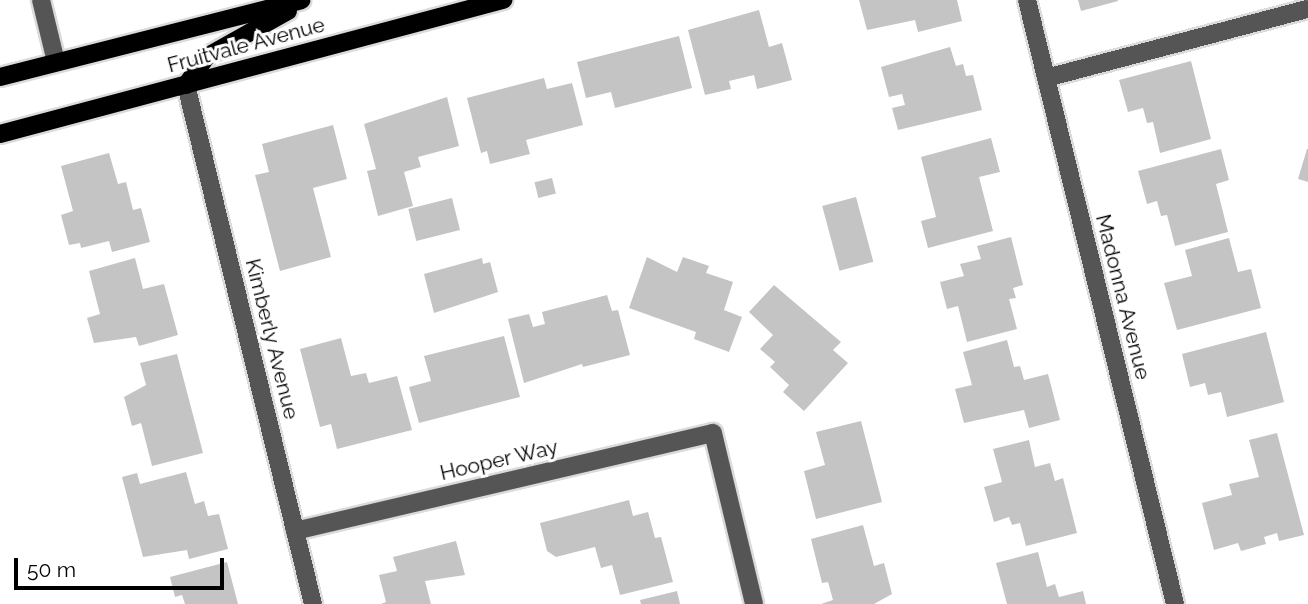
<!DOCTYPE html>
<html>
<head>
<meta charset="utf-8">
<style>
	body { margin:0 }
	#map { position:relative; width:1308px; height:604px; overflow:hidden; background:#fff; font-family:Raleway,sans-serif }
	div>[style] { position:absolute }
	.building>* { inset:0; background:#c4c4c4; transform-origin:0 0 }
	.roads { filter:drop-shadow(2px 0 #dbdbdb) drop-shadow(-2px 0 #dbdbdb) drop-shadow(0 2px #dbdbdb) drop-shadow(0 -2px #dbdbdb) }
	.minor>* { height:18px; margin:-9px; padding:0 9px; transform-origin:9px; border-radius:9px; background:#555 }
	.major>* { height:18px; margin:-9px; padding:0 9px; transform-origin:9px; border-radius:9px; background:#000 }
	span { translate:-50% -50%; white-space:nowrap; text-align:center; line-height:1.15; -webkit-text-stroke:6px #fff; paint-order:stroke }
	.street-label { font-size:21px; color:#000 }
	.scale { position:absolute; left:14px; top:558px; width:210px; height:32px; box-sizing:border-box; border:4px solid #000; border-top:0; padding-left:9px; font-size:21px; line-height:24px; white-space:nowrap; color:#000; -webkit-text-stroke:5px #fff; paint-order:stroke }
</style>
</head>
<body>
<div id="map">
	<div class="building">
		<div style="clip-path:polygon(859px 0,957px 0,962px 21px,918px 32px,915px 20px,867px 30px)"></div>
		<div style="clip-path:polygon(1078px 0,1118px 0,1118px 1px,1081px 11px)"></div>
		<div style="clip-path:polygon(759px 10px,769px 47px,782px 43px,792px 80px,757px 89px,754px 75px,729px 81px,731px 89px,705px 95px,688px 30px)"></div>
		<div style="clip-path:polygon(679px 36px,692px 88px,615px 108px,611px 92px,586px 98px,577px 62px)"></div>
		<div style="clip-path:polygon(950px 47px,956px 66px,963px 64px,966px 76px,973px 75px,982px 110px,898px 130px,892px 108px,905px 105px,902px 94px,889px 97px,881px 67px)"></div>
		<div style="clip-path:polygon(1191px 61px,1211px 139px,1160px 153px,1153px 122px,1147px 123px,1143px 108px,1128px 112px,1119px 80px)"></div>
		<div style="clip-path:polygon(544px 78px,547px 89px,572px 83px,583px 125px,526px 140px,530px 154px,490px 164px,487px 151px,481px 153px,467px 98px)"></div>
		<div style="clip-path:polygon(447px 97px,459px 146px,418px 157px,421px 167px,404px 172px,413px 206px,378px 216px,367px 171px,376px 169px,364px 124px)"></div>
		<div style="clip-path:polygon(333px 125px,347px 179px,313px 188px,331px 257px,280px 271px,255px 175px,269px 172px,262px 144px)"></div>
		<div style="clip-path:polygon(991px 138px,1000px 172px,979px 177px,993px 231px,928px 248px,921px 221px,936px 217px,921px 157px)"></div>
		<div style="clip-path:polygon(1221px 149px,1229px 180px,1216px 184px,1228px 232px,1175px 246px,1167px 215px,1161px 216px,1157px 201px,1147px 204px,1138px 171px)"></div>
		<div style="clip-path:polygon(1307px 149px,1308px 149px,1308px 182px,1298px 179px)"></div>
		<div style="clip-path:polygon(109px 153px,118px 184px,126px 182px,133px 210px,141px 208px,150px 242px,112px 252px,109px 241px,81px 248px,80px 243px,69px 245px,61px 215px,73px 211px,61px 166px)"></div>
		<div style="left:552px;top:178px;width:16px;height:18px;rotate:76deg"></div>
		<div style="left:856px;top:197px;width:67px;height:35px;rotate:75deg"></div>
		<div style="left:452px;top:198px;width:33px;height:45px;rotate:76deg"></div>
		<div style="clip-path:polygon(1011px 237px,1023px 285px,1013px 288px,1016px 298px,1009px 299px,1017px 329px,967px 342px,958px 306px,947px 309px,940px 282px,964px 276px,960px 264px,981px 259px,977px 246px)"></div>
		<div style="clip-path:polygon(1229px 238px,1238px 272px,1251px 269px,1261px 308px,1177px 330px,1164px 283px,1192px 276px,1185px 250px)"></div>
		<div style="clip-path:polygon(647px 257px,677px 272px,683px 257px,709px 266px,706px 273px,733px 282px,724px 310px,742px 317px,729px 352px,694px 339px,696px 332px,629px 308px)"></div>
		<div style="clip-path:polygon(135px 258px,143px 289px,164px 284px,178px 335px,139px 346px,136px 337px,94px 343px,87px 318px,100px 314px,89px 271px)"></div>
		<div style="clip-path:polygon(482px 258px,483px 264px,490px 262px,498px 292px,434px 313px,424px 274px)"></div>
		<div style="clip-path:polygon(774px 285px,841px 342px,833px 350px,848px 363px,804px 411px,783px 392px,789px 385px,770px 367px,775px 362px,760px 349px,773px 335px,749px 312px)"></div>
		<div style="clip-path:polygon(607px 295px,612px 311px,618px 310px,630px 355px,583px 367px,582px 364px,524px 383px,508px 319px,529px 314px,533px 327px,545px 324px,542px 312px)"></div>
		<div style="clip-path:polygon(1266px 332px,1284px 402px,1227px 417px,1221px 392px,1208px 395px,1205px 383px,1190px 387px,1182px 354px)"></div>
		<div style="clip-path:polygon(504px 336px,520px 397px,419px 423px,409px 387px,431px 381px,424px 356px)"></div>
		<div style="clip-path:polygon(341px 338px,351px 376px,366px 373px,369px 383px,397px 376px,412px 430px,337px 449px,331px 424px,320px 427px,300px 349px)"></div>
		<div style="clip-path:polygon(1007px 340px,1014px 367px,1020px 366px,1024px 380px,1048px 374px,1060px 420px,1029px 428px,1024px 410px,964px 423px,955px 389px,972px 385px,963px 352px)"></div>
		<div style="clip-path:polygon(177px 354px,203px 453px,152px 466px,141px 423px,132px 426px,124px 397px,146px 385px,140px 363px)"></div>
		<div style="clip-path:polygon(861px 421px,882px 502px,816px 519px,804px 471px,825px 465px,816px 432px)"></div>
		<div style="clip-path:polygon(1277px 433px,1304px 535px,1279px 541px,1277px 533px,1264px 537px,1266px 544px,1241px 551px,1238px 543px,1214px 550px,1202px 503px,1232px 495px,1229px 484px,1259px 477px,1249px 440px)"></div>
		<div style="clip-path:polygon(1029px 440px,1035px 467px,1050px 463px,1055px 481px,1063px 478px,1077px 533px,1026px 546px,1020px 523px,1012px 525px,1009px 517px,994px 522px,984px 487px,1002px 482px,993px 449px)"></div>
		<div style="clip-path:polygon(186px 472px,195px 504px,204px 501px,208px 516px,219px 514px,228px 549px,189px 559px,187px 550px,143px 557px,122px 477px,137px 473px,140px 484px)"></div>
		<div style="clip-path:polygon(629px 500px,633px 516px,648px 512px,655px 538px,661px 537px,673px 582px,620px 595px,612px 565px,601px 568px,595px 547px,556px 557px,547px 551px,540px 523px)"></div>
		<div style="clip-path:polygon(863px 525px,874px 566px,884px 563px,892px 594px,874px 604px,821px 604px,833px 600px,828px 582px,822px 583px,811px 539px)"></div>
		<div style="clip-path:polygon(456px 541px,465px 575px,425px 581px,431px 604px,381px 604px,386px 602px,379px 575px,397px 571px,393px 557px)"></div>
		<div style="clip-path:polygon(1038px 552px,1047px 587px,1055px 584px,1059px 597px,1083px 591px,1086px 604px,1007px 604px,996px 563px)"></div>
		<div style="clip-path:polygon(227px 562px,238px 604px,185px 604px,182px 595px,175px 597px,170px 577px)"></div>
		<div style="clip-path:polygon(677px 591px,680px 604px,641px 604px,640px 600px)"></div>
	</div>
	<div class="roads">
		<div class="minor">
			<div style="left:41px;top:0;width:64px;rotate:76.4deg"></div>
			<div style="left:1027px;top:0;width:622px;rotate:76.23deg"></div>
			<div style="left:1046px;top:78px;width:271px;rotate:-14.8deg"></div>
			<div style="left:186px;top:85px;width:534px;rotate:76.25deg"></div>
			<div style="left:295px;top:531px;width:429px;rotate:-13.2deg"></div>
			<div style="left:713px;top:433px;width:176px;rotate:76.5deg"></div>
		</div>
		<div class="major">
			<div style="left:0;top:77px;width:311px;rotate:-14.3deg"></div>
			<div style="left:186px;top:85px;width:34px;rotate:-54deg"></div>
			<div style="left:206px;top:57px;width:94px;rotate:-29.3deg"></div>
			<div style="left:0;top:134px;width:521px;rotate:-14.92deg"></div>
		</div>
	</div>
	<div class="street-label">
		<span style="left:246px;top:45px;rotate:-15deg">Fruitvale Avenue</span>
		<span style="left:1123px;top:297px;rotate:76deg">Madonna Avenue</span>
		<span style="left:272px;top:339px;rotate:76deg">Kimberly Avenue</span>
		<span style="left:499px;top:460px;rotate:-13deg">Hooper Way</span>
	</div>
	<div class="scale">50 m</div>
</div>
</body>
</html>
